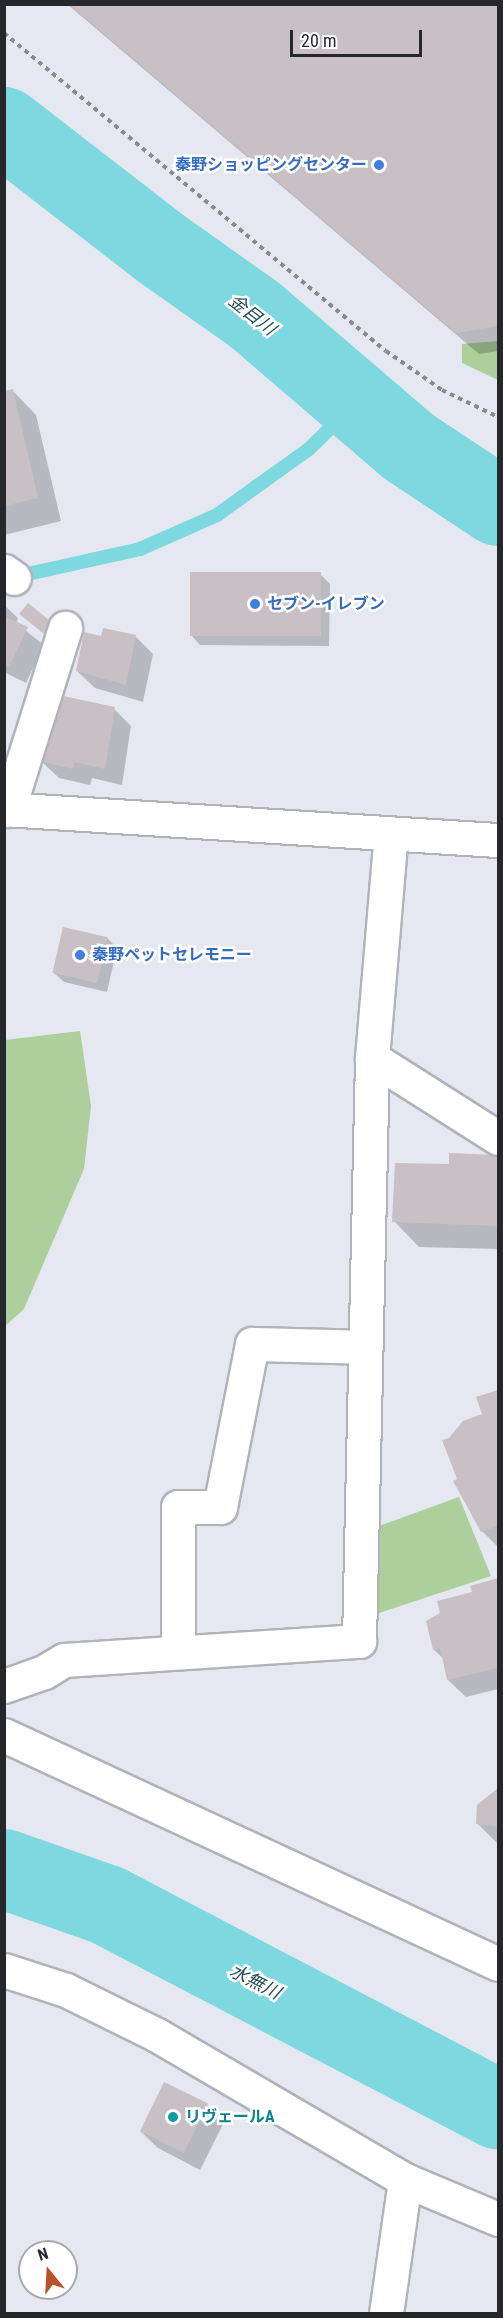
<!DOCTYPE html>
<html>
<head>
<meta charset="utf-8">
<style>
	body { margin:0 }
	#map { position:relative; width:503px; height:2318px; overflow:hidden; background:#e5e8f0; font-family:"Roboto Condensed","Noto Sans JP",sans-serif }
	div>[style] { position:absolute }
	.green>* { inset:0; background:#accf9b }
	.shadow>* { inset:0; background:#0003 }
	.stream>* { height:14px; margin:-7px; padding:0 7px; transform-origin:7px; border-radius:7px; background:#7dd8df }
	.river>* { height:80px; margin:-40px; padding:0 40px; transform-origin:40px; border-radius:40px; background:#7dd8df }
	.building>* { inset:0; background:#c8c0c4; transform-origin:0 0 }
	.path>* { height:4px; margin-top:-2px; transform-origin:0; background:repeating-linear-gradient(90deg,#888a90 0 4.5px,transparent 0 9px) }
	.roads { filter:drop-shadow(2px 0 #b1b3bb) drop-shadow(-2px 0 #b1b3bb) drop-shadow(0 2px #b1b3bb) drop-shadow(0 -2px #b1b3bb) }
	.minor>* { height:33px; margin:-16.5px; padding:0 16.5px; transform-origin:16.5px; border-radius:16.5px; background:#fff }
	.dots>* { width:16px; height:16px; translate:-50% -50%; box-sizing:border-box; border:3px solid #fff; border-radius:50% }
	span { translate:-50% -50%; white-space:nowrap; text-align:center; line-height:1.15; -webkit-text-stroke:5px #fff; paint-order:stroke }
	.shop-label { font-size:16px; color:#366cbe; font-weight:700 }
	.right { translate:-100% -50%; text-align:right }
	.left { translate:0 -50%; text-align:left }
	.culture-label { font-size:16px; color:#0d838f; font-weight:700 }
	.water-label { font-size:18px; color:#265154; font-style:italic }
	.frame { position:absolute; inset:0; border:6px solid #26272a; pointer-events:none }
	.north { position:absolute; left:18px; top:2240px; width:60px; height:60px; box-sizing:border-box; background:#fff; border:2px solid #a8a9aa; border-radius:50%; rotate:342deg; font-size:16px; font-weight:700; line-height:24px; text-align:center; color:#26272a }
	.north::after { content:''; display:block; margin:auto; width:21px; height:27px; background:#b9512b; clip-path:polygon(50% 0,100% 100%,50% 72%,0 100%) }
	.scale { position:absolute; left:290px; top:30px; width:132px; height:27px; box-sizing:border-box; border:3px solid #26272a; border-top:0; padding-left:8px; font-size:18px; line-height:21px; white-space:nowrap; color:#26272a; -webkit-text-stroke:4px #fff; paint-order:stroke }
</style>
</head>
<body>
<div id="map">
	<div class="green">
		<div style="clip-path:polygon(498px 341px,498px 380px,462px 363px,462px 344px)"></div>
		<div style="clip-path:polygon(80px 1031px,91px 1106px,84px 1169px,24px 1309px,5px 1326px,5px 1040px)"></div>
		<div style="clip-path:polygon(459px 1497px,491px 1576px,373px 1615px,379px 1526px)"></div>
	</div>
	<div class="shadow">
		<div style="clip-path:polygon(67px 4px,498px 4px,498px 351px,479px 354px)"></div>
		<div style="clip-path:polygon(13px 391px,36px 415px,61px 521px,4px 535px,4px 393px)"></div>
		<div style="clip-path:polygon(320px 574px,330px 584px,329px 646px,200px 645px,191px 635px)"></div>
		<div style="clip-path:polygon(4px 605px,18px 618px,16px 623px,44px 645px,26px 683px,4px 672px)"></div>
		<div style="clip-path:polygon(136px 637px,153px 654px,143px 702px,95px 688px,77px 671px,102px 638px)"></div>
		<div style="clip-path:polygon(114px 709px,131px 726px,122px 785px,92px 778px,90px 785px,59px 778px,41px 761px,60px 718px)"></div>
		<div style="clip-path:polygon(107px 938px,117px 948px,107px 992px,64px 982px,54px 973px)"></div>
		<div style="clip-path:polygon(451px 1155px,498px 1157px,498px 1249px,419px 1247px,394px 1221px,450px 1166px)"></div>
		<div style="clip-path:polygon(498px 1391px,498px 1547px,482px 1531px,484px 1415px,478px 1398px)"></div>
		<div style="clip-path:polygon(498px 1580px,498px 1689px,466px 1697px,448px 1680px,444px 1659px,434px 1650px,427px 1621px,474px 1593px,472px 1587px)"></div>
		<div style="clip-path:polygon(498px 1790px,498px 1844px,478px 1824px,479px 1806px)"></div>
		<div style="clip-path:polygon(207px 2105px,224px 2122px,200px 2170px,158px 2148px,140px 2131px)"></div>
	</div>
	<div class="stream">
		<div style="left:32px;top:573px;width:111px;rotate:-12.5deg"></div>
		<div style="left:140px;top:549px;width:84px;rotate:-23.8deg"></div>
		<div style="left:217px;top:515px;width:113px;rotate:-35.7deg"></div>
		<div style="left:309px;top:449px;width:67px;rotate:-44.4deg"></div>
	</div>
	<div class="river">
		<div style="left:4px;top:127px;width:196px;rotate:37.7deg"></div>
		<div style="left:159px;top:247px;width:118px;rotate:35.3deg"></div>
		<div style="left:255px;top:315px;width:203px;rotate:40.6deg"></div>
		<div style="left:409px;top:447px;width:107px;rotate:33.5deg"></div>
		<div style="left:4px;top:1869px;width:109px;rotate:19.3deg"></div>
		<div style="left:107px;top:1905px;width:441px;rotate:27.6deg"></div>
	</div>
	<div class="building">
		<div style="clip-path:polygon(69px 4px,498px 4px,498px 326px,456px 333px)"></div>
		<div style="clip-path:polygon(13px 389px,38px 498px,4px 506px,4px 391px)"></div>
		<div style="left:190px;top:572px;width:131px;height:64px"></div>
		<div style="left:28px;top:603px;width:32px;height:14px;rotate:39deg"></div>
		<div style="clip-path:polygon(4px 616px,28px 627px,9px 667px,4px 664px)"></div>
		<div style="clip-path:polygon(103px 628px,136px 635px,126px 685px,76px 671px,84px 632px,101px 636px)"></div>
		<div style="clip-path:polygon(63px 696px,115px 707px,105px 769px,74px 762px,73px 769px,40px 761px,50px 715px,58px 717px)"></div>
		<div style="left:63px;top:927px;width:46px;height:47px;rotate:13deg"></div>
		<div style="clip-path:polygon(449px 1153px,498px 1155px,498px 1226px,392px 1222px,395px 1163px,449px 1164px)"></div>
		<div style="clip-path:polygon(498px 1390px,498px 1526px,481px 1532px,453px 1481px,457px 1479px,442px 1440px,449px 1438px,463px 1421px,482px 1414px,476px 1397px)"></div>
		<div style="clip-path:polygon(498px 1578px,498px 1668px,447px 1680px,440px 1648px,433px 1650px,426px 1621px,440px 1613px,437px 1601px,472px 1592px,470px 1586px)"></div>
		<div style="clip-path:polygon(498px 1788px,498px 1827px,476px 1824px,477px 1805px)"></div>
		<div style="left:164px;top:2082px;width:49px;height:55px;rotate:26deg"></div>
	</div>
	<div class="path">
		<div style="left:4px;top:33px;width:497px;rotate:39.8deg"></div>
		<div style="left:386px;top:351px;width:68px;rotate:34.9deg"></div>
		<div style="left:442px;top:390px;width:62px;rotate:25.7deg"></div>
	</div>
	<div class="roads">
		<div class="minor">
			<div style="left:4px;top:571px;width:12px;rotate:35deg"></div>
			<div style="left:4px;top:809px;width:495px;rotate:3.6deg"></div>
			<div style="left:8px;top:810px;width:191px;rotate:-72.6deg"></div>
			<div style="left:372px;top:1058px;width:149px;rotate:32.4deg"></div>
			<div style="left:178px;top:1650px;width:143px;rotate:-90deg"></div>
			<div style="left:178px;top:1507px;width:42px"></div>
			<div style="left:220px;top:1507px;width:166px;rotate:-78.9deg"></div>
			<div style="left:252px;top:1344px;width:112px;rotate:1.5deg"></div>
			<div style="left:4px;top:1686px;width:42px;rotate:-19.3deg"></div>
			<div style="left:44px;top:1672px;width:23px;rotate:-31deg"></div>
			<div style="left:64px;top:1660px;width:296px;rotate:-3.7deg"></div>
			<div style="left:359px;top:1641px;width:583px;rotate:-88.72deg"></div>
			<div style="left:372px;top:1058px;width:225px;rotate:-85.2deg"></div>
			<div style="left:4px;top:1735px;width:544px;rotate:24.87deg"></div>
			<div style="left:4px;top:1970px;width:65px;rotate:17.9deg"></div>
			<div style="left:66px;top:1990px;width:102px;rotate:26.3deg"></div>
			<div style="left:157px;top:2035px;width:287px;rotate:30.3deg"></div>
			<div style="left:405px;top:2180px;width:135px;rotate:98.1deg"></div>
			<div style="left:405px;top:2180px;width:101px;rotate:22.8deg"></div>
		</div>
	</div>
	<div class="dots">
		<div style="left:379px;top:165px;background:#3f7fe0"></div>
		<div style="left:255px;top:604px;background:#3f7fe0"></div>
		<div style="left:80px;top:955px;background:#3f7fe0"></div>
		<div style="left:173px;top:2117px;background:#0f9aa8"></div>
	</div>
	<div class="shop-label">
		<span class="right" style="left:367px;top:165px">秦野ショッピングセンター</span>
		<span class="left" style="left:267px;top:604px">セブン-イレブン</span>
		<span class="left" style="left:92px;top:955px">秦野ペットセレモニー</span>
	</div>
	<div class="culture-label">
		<span class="left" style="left:185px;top:2117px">リヴェールA</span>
	</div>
	<div class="water-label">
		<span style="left:252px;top:315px;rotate:38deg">金目川</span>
		<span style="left:255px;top:1982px;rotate:27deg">水無川</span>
	</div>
	<div class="frame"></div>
	<div class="north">N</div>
	<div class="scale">20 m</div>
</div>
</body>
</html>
